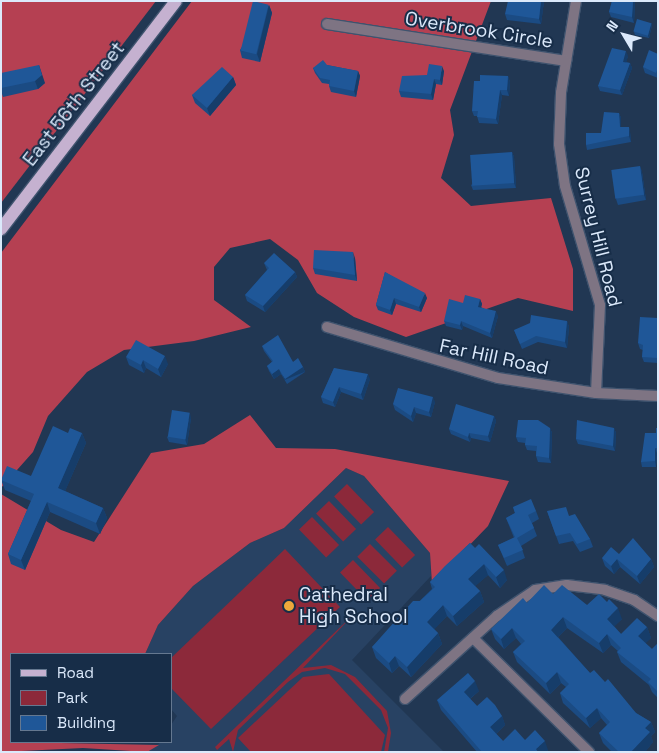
<!DOCTYPE html>
<html>
<head>
<meta charset="utf-8">
<style>
	body { margin:0 }
	#map { position:relative; width:659px; height:753px; overflow:hidden; background:#213753; font-family:"Space Grotesk",sans-serif }
	div>[style] { position:absolute }
	.built>* { inset:0; background:#284263 }
	.green>* { inset:0; background:#8c293a; transform-origin:0 0 }
	.forest>* { inset:0; background:#b54052 }
	.roads { filter:drop-shadow(1px 0 #3f536e) drop-shadow(-1px 0 #3f536e) drop-shadow(0 1px #3f536e) drop-shadow(0 -1px #3f536e) }
	.street>* { height:10px; margin:-5px; padding:0 5px; transform-origin:5px; border-radius:5px; background:#7e7483 }
	.primary>* { height:12px; margin:-6px; padding:0 6px; transform-origin:6px; border-radius:6px; background:#c5b1d0 }
	.wall>* { inset:0; background:#1b4b83 }
	.shaded-wall>* { inset:0; background:#163d6a; transform-origin:0 0 }
	.building>* { inset:0; background:#1f5798; transform-origin:0 0 }
	.dots>* { width:14px; height:14px; translate:-50% -50%; box-sizing:border-box; border:2px solid #172d48; border-radius:50% }
	span { translate:-50% -50%; white-space:nowrap; text-align:center; line-height:1.15; -webkit-text-stroke:4px #172d48; paint-order:stroke }
	.street-label { font-size:19px; color:#dbe9fb }
	.poi-label { font-size:19px; color:#dbe9fb }
	.left { translate:0 -50%; text-align:left }
	.frame { position:absolute; inset:0; border:2px solid #dbe9fb; pointer-events:none }
	.legend { position:absolute; left:10px; top:653px; width:162px; height:90px; box-sizing:border-box; background:#172d48; border:1px solid #657890; margin:0; padding:6px 9px; list-style:none; font-size:15px; color:#dbe9fb }
	.legend li { display:flex; align-items:center; gap:10px; height:25px }
	.legend b { width:25px; border:1px solid #657890 }
	.north { position:absolute; left:599px; top:10px; width:50px; height:50px; -webkit-text-stroke:4px #172d48; paint-order:stroke; rotate:307deg; font-size:14px; font-weight:700; line-height:20px; text-align:center; color:#dbe9fb }
	.north::after { content:''; display:block; margin:auto; width:18px; height:22px; background:#dbe9fb; clip-path:polygon(50% 0,100% 100%,50% 72%,0 100%) }
</style>
</head>
<body>
<div id="map">
	<div class="built">
		<div style="clip-path:polygon(346px 468px,364px 476px,430px 553px,431px 576px,352px 660px,444px 752px,147px 752px,161px 742px,171px 742px,171px 725px,177px 716px,171px 709px,171px 654px,145px 654px,158px 625px,193px 586px,250px 543px,284px 528px)"></div>
	</div>
	<div class="green">
		<div style="left:347px;top:484px;width:39px;height:18px;rotate:46deg"></div>
		<div style="left:329px;top:501px;width:39px;height:18px;rotate:46deg"></div>
		<div style="left:312px;top:517px;width:39px;height:18px;rotate:46deg"></div>
		<div style="left:388px;top:527px;width:39px;height:18px;rotate:46deg"></div>
		<div style="left:370px;top:544px;width:38px;height:18px;rotate:45deg"></div>
		<div style="clip-path:polygon(285px 549px,340px 607px,211px 729px,171px 688px,171px 658px)"></div>
		<div style="left:353px;top:560px;width:39px;height:18px;rotate:46deg"></div>
		<div style="clip-path:polygon(355px 613px,303px 668px,331px 665px,355px 677px,387px 711px,391px 733px,388px 752px,384px 752px,388px 728px,381px 710px,345px 674px,325px 668px,302px 672px,288px 682px,238px 730px,233px 752px,229px 739px,217px 750px,215px 747px)"></div>
		<div style="clip-path:polygon(329px 674px,385px 735px,381px 752px,251px 752px,238px 738px,303px 677px)"></div>
	</div>
	<div class="forest">
		<div style="clip-path:polygon(1px 1px,156px 1px,1px 203px)"></div>
		<div style="clip-path:polygon(192px 1px,491px 1px,450px 110px,454px 135px,441px 178px,471px 206px,551px 198px,573px 269px,573px 311px,518px 298px,406px 337px,354px 317px,317px 293px,298px 260px,270px 239px,230px 248px,214px 267px,214px 300px,251px 327px,194px 341px,124px 350px,87px 372px,48px 416px,33px 452px,1px 488px,1px 253px)"></div>
		<div style="clip-path:polygon(250px 415px,276px 448px,335px 449px,509px 481px,488px 526px,432px 584px,430px 553px,364px 476px,346px 468px,284px 528px,250px 543px,193px 586px,158px 625px,145px 654px,11px 654px,11px 742px,159px 745px,147px 752px,83px 748px,1px 752px,1px 494px,61px 530px,94px 542px,151px 453px,204px 444px)"></div>
	</div>
	<div class="roads">
		<div class="street">
			<div style="left:576px;top:1px;width:93px;rotate:99.3deg"></div>
			<div style="left:561px;top:93px;width:51px;rotate:92.2deg"></div>
			<div style="left:559px;top:144px;width:42px;rotate:81.9deg"></div>
			<div style="left:565px;top:186px;width:124px;rotate:73.6deg"></div>
			<div style="left:600px;top:305px;width:88px;rotate:92.6deg"></div>
			<div style="left:327px;top:24px;width:242px;rotate:8.8deg"></div>
			<div style="left:327px;top:327px;width:178px;rotate:16.6deg"></div>
			<div style="left:498px;top:378px;width:99px;rotate:8.7deg"></div>
			<div style="left:596px;top:393px;width:62px;rotate:2.8deg"></div>
			<div style="left:473px;top:638px;width:163px;rotate:44.5deg"></div>
			<div style="left:405px;top:699px;width:124px;rotate:-42.1deg"></div>
			<div style="left:497px;top:616px;width:46px;rotate:-34.4deg"></div>
			<div style="left:535px;top:590px;width:32px;rotate:-9deg"></div>
			<div style="left:567px;top:585px;width:38px;rotate:7deg"></div>
			<div style="left:605px;top:590px;width:31px;rotate:19deg"></div>
			<div style="left:634px;top:600px;width:29px;rotate:34deg"></div>
		</div>
		<div class="primary">
			<div style="left:1px;top:229px;width:287px;rotate:-52.5deg"></div>
		</div>
	</div>
	<div class="wall">
		<div style="clip-path:polygon(544px 1px,541px 24px,507px 20px,505px 14px)"></div>
		<div style="clip-path:polygon(612px 1px,635px 1px,634px 23px,611px 17px,609px 12px)"></div>
		<div style="clip-path:polygon(269px 5px,272px 13px,260px 62px,242px 58px,240px 50px)"></div>
		<div style="clip-path:polygon(651px 23px,652px 25px,649px 38px,635px 35px,634px 32px)"></div>
		<div style="clip-path:polygon(658px 54px,658px 78px,645px 73px,643px 67px)"></div>
		<div style="clip-path:polygon(628px 56px,626px 62px,630px 63px,632px 68px,622px 95px,600px 91px,598px 86px)"></div>
		<div style="clip-path:polygon(327px 65px,358px 71px,360px 76px,356px 97px,331px 92px,329px 86px,329px 84px,322px 83px,315px 73px,313px 68px)"></div>
		<div style="clip-path:polygon(444px 71px,442px 85px,436px 84px,433px 100px,401px 97px,399px 91px,427px 75px)"></div>
		<div style="clip-path:polygon(1px 73px,45px 83px,38px 89px,3px 97px,1px 91px)"></div>
		<div style="clip-path:polygon(508px 76px,510px 82px,509px 96px,502px 95px,498px 124px,479px 123px,477px 116px,474px 116px,472px 111px,480px 81px)"></div>
		<div style="clip-path:polygon(233px 77px,236px 85px,210px 116px,195px 103px,192px 95px)"></div>
		<div style="clip-path:polygon(619px 113px,621px 118px,621px 127px,629px 127px,630px 132px,631px 142px,587px 150px,586px 145px,601px 133px)"></div>
		<div style="clip-path:polygon(512px 152px,514px 157px,516px 188px,473px 190px,471px 185px)"></div>
		<div style="clip-path:polygon(640px 166px,642px 172px,646px 200px,618px 205px,616px 199px)"></div>
		<div style="clip-path:polygon(355px 258px,357px 281px,315px 274px,313px 268px)"></div>
		<div style="clip-path:polygon(264px 263px,295px 272px,297px 277px,265px 312px,247px 301px,245px 295px,267px 270px)"></div>
		<div style="clip-path:polygon(385px 272px,427px 298px,421px 312px,396px 304px,392px 315px,378px 310px,376px 305px)"></div>
		<div style="clip-path:polygon(480px 299px,482px 304px,481px 307px,498px 316px,492px 338px,463px 326px,462px 330px,446px 326px,444px 321px,463px 303px)"></div>
		<div style="clip-path:polygon(658px 318px,658px 363px,644px 362px,642px 357px,643px 350px,640px 349px,638px 343px)"></div>
		<div style="clip-path:polygon(567px 321px,569px 327px,567px 348px,538px 342px,522px 349px,514px 330px)"></div>
		<div style="clip-path:polygon(262px 346px,303px 367px,305px 372px,287px 384px,281px 374px,274px 379px,269px 371px,267px 366px,272px 362px,264px 351px)"></div>
		<div style="clip-path:polygon(126px 357px,168px 364px,161px 377px,146px 368px,144px 373px,129px 365px)"></div>
		<div style="clip-path:polygon(334px 368px,370px 379px,363px 400px,341px 392px,335px 407px,323px 403px,321px 397px)"></div>
		<div style="clip-path:polygon(435px 402px,431px 417px,416px 413px,413px 422px,395px 410px,393px 404px)"></div>
		<div style="clip-path:polygon(494px 416px,496px 421px,490px 442px,471px 438px,470px 442px,451px 434px,449px 429px)"></div>
		<div style="clip-path:polygon(191px 418px,187px 445px,169px 442px,167px 437px)"></div>
		<div style="clip-path:polygon(550px 428px,552px 433px,551px 463px,538px 462px,536px 456px,536px 451px,527px 450px,525px 445px,525px 443px,518px 442px,516px 437px)"></div>
		<div style="clip-path:polygon(614px 428px,616px 433px,615px 451px,578px 444px,576px 439px)"></div>
		<div style="clip-path:polygon(658px 428px,658px 453px,657px 453px,656px 467px,642px 467px,641px 462px,656px 433px)"></div>
		<div style="clip-path:polygon(68px 433px,82px 433px,86px 443px,65px 491px,103px 508px,107px 518px,100px 534px,50px 512px,25px 570px,11px 564px,8px 554px,31px 501px,5px 490px,1px 480px,31px 476px)"></div>
		<div style="clip-path:polygon(513px 507px,536px 511px,539px 519px,532px 523px,537px 536px,521px 546px,525px 558px,507px 566px,498px 545px,514px 538px,506px 518px,515px 513px)"></div>
		<div style="clip-path:polygon(547px 511px,569px 516px,590px 539px,593px 547px,580px 552px,573px 541px,559px 544px)"></div>
		<div style="clip-path:polygon(470px 543px,507px 580px,500px 588px,488px 575px,475px 586px,480px 591px,484px 602px,457px 626px,447px 616px,434px 629px,438px 633px,442px 644px,411px 677px,399px 666px,392px 673px,376px 658px,372px 647px,432px 589px,430px 582px)"></div>
		<div style="clip-path:polygon(619px 554px,651px 559px,654px 567px,640px 584px,620px 567px,614px 574px,605px 566px,602px 558px)"></div>
		<div style="clip-path:polygon(553px 594px,587px 605px,622px 619px,614px 626px,621px 634px,647px 627px,651px 638px,645px 643px,652px 649px,658px 643px,658px 698px,652px 692px,649px 685px,621px 662px,617px 652px,618px 651px,611px 645px,603px 653px,567px 628px,558px 637px,590px 673px,636px 713px,651px 722px,655px 732px,651px 736px,653px 742px,645px 752px,612px 752px,603px 743px,599px 733px,607px 725px,601px 718px,590px 728px,563px 703px,560px 693px,566px 687px,561px 683px,550px 694px,517px 662px,513px 652px,521px 644px,516px 638px,504px 649px,495px 639px,491px 629px,527px 603px)"></div>
		<div style="clip-path:polygon(479px 691px,470px 699px,477px 706px,502px 716px,505px 725px,496px 734px,503px 741px,525px 740px,548px 750px,547px 752px,477px 752px,441px 710px,437px 700px)"></div>
	</div>
	<div class="shaded-wall">
		<div style="clip-path:polygon(541px 1px,544px 1px,541px 24px,539px 19px)"></div>
		<div style="clip-path:polygon(633px 1px,635px 1px,634px 23px,632px 17px)"></div>
		<div style="clip-path:polygon(269px 5px,272px 13px,260px 62px,257px 54px)"></div>
		<div style="clip-path:polygon(651px 23px,652px 25px,649px 38px,648px 36px)"></div>
		<div style="clip-path:polygon(626px 51px,628px 56px,625px 67px,623px 62px)"></div>
		<div style="clip-path:polygon(630px 63px,632px 68px,622px 95px,620px 90px)"></div>
		<div style="clip-path:polygon(39px 65px,45px 83px,38px 89px,35px 81px)"></div>
		<div style="clip-path:polygon(442px 66px,444px 71px,442px 85px,440px 80px)"></div>
		<div style="clip-path:polygon(358px 71px,360px 76px,356px 97px,354px 91px)"></div>
		<div style="clip-path:polygon(508px 76px,510px 82px,509px 96px,507px 90px)"></div>
		<div style="clip-path:polygon(233px 77px,236px 85px,210px 116px,207px 108px)"></div>
		<div style="clip-path:polygon(434px 79px,436px 84px,433px 100px,431px 94px)"></div>
		<div style="clip-path:polygon(500px 90px,502px 95px,498px 124px,496px 119px)"></div>
		<div style="clip-path:polygon(619px 113px,621px 118px,621px 133px,620px 127px)"></div>
		<div style="clip-path:polygon(629px 127px,630px 132px,631px 142px,629px 136px)"></div>
		<div style="clip-path:polygon(512px 152px,514px 157px,516px 188px,514px 183px)"></div>
		<div style="clip-path:polygon(640px 166px,642px 172px,646px 200px,644px 195px)"></div>
		<div style="clip-path:polygon(353px 252px,355px 258px,357px 281px,355px 275px)"></div>
		<div style="clip-path:polygon(295px 272px,297px 277px,265px 312px,263px 306px)"></div>
		<div style="clip-path:polygon(425px 293px,427px 298px,421px 312px,419px 307px)"></div>
		<div style="clip-path:polygon(394px 298px,396px 304px,392px 315px,390px 310px)"></div>
		<div style="clip-path:polygon(480px 299px,482px 304px,480px 312px,478px 307px)"></div>
		<div style="clip-path:polygon(496px 311px,498px 316px,492px 338px,490px 333px)"></div>
		<div style="clip-path:polygon(461px 321px,463px 326px,462px 330px,460px 325px)"></div>
		<div style="clip-path:polygon(567px 321px,569px 327px,567px 348px,565px 342px)"></div>
		<div style="clip-path:polygon(165px 356px,168px 364px,161px 377px,158px 369px)"></div>
		<div style="clip-path:polygon(143px 360px,146px 368px,144px 373px,141px 365px)"></div>
		<div style="left:303px;top:367px;width:5px;height:22px;rotate:68deg"></div>
		<div style="clip-path:polygon(279px 369px,281px 374px,274px 379px,272px 374px)"></div>
		<div style="clip-path:polygon(368px 374px,370px 379px,363px 400px,361px 394px)"></div>
		<div style="clip-path:polygon(339px 387px,341px 392px,335px 407px,333px 402px)"></div>
		<div style="clip-path:polygon(433px 397px,435px 402px,431px 417px,429px 412px)"></div>
		<div style="clip-path:polygon(414px 407px,416px 413px,413px 422px,411px 416px)"></div>
		<div style="clip-path:polygon(190px 413px,191px 418px,187px 445px,185px 439px)"></div>
		<div style="clip-path:polygon(494px 416px,496px 421px,490px 442px,488px 436px)"></div>
		<div style="clip-path:polygon(550px 428px,552px 433px,551px 463px,549px 458px)"></div>
		<div style="clip-path:polygon(614px 428px,616px 433px,615px 451px,613px 446px)"></div>
		<div style="clip-path:polygon(82px 433px,86px 443px,62px 498px,58px 488px)"></div>
		<div style="clip-path:polygon(469px 433px,471px 438px,470px 442px,468px 437px)"></div>
		<div style="clip-path:polygon(655px 448px,657px 453px,656px 467px,655px 461px)"></div>
		<div style="clip-path:polygon(47px 502px,50px 512px,25px 570px,21px 560px)"></div>
		<div style="clip-path:polygon(103px 508px,107px 518px,100px 534px,96px 523px)"></div>
		<div style="clip-path:polygon(617px 559px,620px 567px,614px 574px,611px 566px)"></div>
		<div style="clip-path:polygon(651px 559px,654px 567px,640px 584px,637px 576px)"></div>
		<div style="clip-path:polygon(484px 564px,488px 575px,472px 589px,468px 579px)"></div>
		<div style="clip-path:polygon(504px 570px,507px 580px,500px 588px,496px 577px)"></div>
		<div style="clip-path:polygon(480px 591px,484px 602px,457px 626px,453px 616px)"></div>
		<div style="clip-path:polygon(443px 605px,447px 616px,431px 633px,427px 622px)"></div>
		<div style="clip-path:polygon(618px 608px,622px 619px,611px 630px,607px 619px)"></div>
		<div style="clip-path:polygon(563px 617px,567px 628px,555px 640px,551px 630px)"></div>
		<div style="clip-path:polygon(647px 627px,651px 638px,642px 647px,638px 636px)"></div>
		<div style="clip-path:polygon(512px 628px,516px 638px,504px 649px,501px 639px)"></div>
		<div style="clip-path:polygon(438px 633px,442px 644px,411px 677px,407px 667px)"></div>
		<div style="clip-path:polygon(607px 634px,611px 645px,603px 653px,599px 643px)"></div>
		<div style="clip-path:polygon(395px 656px,399px 666px,392px 673px,389px 663px)"></div>
		<div style="clip-path:polygon(557px 672px,561px 683px,550px 694px,546px 683px)"></div>
		<div style="clip-path:polygon(475px 681px,479px 691px,467px 701px,464px 692px)"></div>
		<div style="clip-path:polygon(597px 708px,601px 718px,590px 728px,586px 718px)"></div>
		<div style="clip-path:polygon(502px 716px,505px 725px,494px 736px,490px 727px)"></div>
		<div style="clip-path:polygon(651px 722px,655px 732px,651px 736px,653px 742px,645px 752px,631px 752px,645px 728px)"></div>
		<div style="clip-path:polygon(545px 741px,548px 750px,547px 752px,536px 752px,536px 749px)"></div>
	</div>
	<div class="building">
		<div style="left:253px;top:1px;width:16px;height:51px;rotate:14deg"></div>
		<div style="clip-path:polygon(508px 1px,541px 1px,539px 19px,505px 14px)"></div>
		<div style="clip-path:polygon(612px 1px,633px 1px,632px 17px,609px 12px)"></div>
		<div style="left:637px;top:19px;width:15px;height:13px;rotate:16deg"></div>
		<div style="clip-path:polygon(612px 48px,626px 51px,623px 62px,630px 63px,620px 90px,598px 86px)"></div>
		<div style="clip-path:polygon(649px 50px,658px 54px,658px 68px,656px 73px,643px 67px)"></div>
		<div style="clip-path:polygon(323px 60px,327px 65px,358px 71px,354px 91px,329px 86px,330px 80px,320px 78px,313px 68px)"></div>
		<div style="clip-path:polygon(429px 64px,442px 66px,440px 80px,434px 79px,431px 94px,399px 91px,402px 76px,427px 75px)"></div>
		<div style="clip-path:polygon(39px 65px,42px 75px,35px 81px,1px 88px,1px 73px)"></div>
		<div style="clip-path:polygon(222px 67px,233px 77px,207px 108px,192px 95px)"></div>
		<div style="clip-path:polygon(480px 75px,508px 76px,507px 90px,500px 90px,496px 119px,477px 117px,478px 111px,472px 111px,474px 81px,480px 81px)"></div>
		<div style="clip-path:polygon(604px 112px,619px 113px,620px 127px,629px 127px,629px 136px,586px 145px,586px 133px,601px 133px)"></div>
		<div style="left:512px;top:152px;width:31px;height:42px;rotate:86deg"></div>
		<div style="left:640px;top:166px;width:29px;height:29px;rotate:82deg"></div>
		<div style="clip-path:polygon(314px 250px,353px 252px,355px 275px,313px 268px)"></div>
		<div style="clip-path:polygon(274px 253px,295px 272px,263px 306px,245px 295px,269px 268px,264px 263px)"></div>
		<div style="clip-path:polygon(385px 272px,425px 293px,419px 307px,394px 298px,390px 310px,376px 305px)"></div>
		<div style="clip-path:polygon(465px 295px,480px 299px,478px 307px,496px 311px,490px 333px,461px 321px,460px 325px,444px 321px,449px 299px,463px 303px)"></div>
		<div style="clip-path:polygon(531px 315px,567px 321px,565px 342px,536px 336px,520px 344px,514px 330px,530px 323px)"></div>
		<div style="clip-path:polygon(640px 317px,658px 318px,658px 358px,642px 357px,643px 345px,638px 343px)"></div>
		<div style="clip-path:polygon(278px 335px,293px 362px,298px 358px,303px 367px,285px 379px,279px 369px,272px 374px,267px 366px,273px 361px,262px 346px)"></div>
		<div style="clip-path:polygon(136px 340px,165px 356px,158px 369px,143px 360px,141px 365px,126px 357px)"></div>
		<div style="clip-path:polygon(334px 368px,368px 374px,361px 394px,339px 387px,333px 402px,321px 397px)"></div>
		<div style="clip-path:polygon(398px 388px,433px 397px,429px 412px,414px 407px,411px 416px,393px 404px)"></div>
		<div style="clip-path:polygon(456px 404px,494px 416px,488px 436px,469px 433px,468px 437px,449px 429px)"></div>
		<div style="left:172px;top:410px;width:18px;height:27px;rotate:9deg"></div>
		<div style="clip-path:polygon(518px 420px,538px 420px,550px 428px,549px 458px,536px 456px,537px 446px,525px 445px,526px 438px,516px 437px)"></div>
		<div style="clip-path:polygon(577px 420px,614px 428px,613px 446px,576px 439px)"></div>
		<div style="clip-path:polygon(53px 426px,68px 433px,70px 428px,82px 433px,58px 488px,103px 508px,96px 523px,47px 502px,21px 560px,8px 554px,34px 494px,1px 480px,7px 466px,31px 476px)"></div>
		<div style="clip-path:polygon(656px 428px,658px 428px,658px 448px,655px 448px,655px 461px,641px 462px,645px 433px,656px 433px)"></div>
		<div style="clip-path:polygon(531px 499px,536px 511px,528px 515px,534px 528px,517px 538px,523px 550px,504px 558px,498px 545px,515px 537px,506px 518px,515px 513px,513px 507px)"></div>
		<div style="clip-path:polygon(566px 507px,569px 516px,575px 514px,590px 539px,577px 544px,570px 533px,556px 536px,547px 511px)"></div>
		<div style="clip-path:polygon(633px 538px,651px 559px,637px 576px,617px 559px,611px 566px,602px 558px,611px 547px,619px 554px)"></div>
		<div style="clip-path:polygon(470px 543px,475px 548px,479px 544px,504px 570px,496px 577px,484px 564px,468px 579px,480px 591px,453px 616px,443px 605px,427px 622px,438px 633px,407px 667px,395px 656px,389px 663px,372px 647px,413px 601px,420px 601px,435px 587px,430px 582px,445px 566px)"></div>
		<div style="clip-path:polygon(544px 585px,553px 594px,562px 585px,587px 605px,599px 594px,607px 602px,609px 599px,618px 608px,607px 619px,621px 634px,637px 618px,647px 627px,638px 636px,652px 649px,658px 643px,658px 692px,648px 682px,651px 679px,617px 652px,621px 648px,607px 634px,599px 643px,563px 617px,551px 630px,590px 673px,594px 670px,605px 682px,608px 679px,636px 713px,651px 722px,645px 728px,650px 732px,631px 752px,619px 752px,599px 733px,610px 722px,597px 708px,586px 718px,560px 693px,569px 684px,557px 672px,546px 683px,513px 652px,525px 641px,512px 628px,501px 639px,491px 629px,523px 598px,527px 603px)"></div>
		<div style="clip-path:polygon(468px 673px,475px 681px,464px 692px,477px 706px,487px 697px,495px 705px,502px 716px,490px 727px,503px 741px,515px 729px,525px 740px,535px 730px,545px 741px,536px 749px,538px 752px,482px 752px,437px 700px)"></div>
	</div>
	<div class="dots">
		<div style="left:289px;top:606px;background:#eda83b"></div>
	</div>
	<div class="street-label">
		<span style="left:479px;top:30px;rotate:9deg">Overbrook Circle</span>
		<span style="left:74px;top:104px;rotate:-52deg">East 56th Street</span>
		<span style="left:598px;top:237px;rotate:76deg">Surrey Hill Road</span>
		<span style="left:494px;top:357px;rotate:12deg">Far Hill Road</span>
	</div>
	<div class="poi-label">
		<span class="left" style="left:299px;top:606px">Cathedral<br>High School</span>
	</div>
	<div class="frame"></div>
	<ul class="legend">
	<li><b style="height:6px;background:#c5b1d0"></b>Road</li>
	<li><b style="height:14px;background:#8c293a"></b>Park</li>
	<li><b style="height:14px;background:#1f5798"></b>Building</li>
	</ul>
	<div class="north">N</div>
</div>
</body>
</html>
